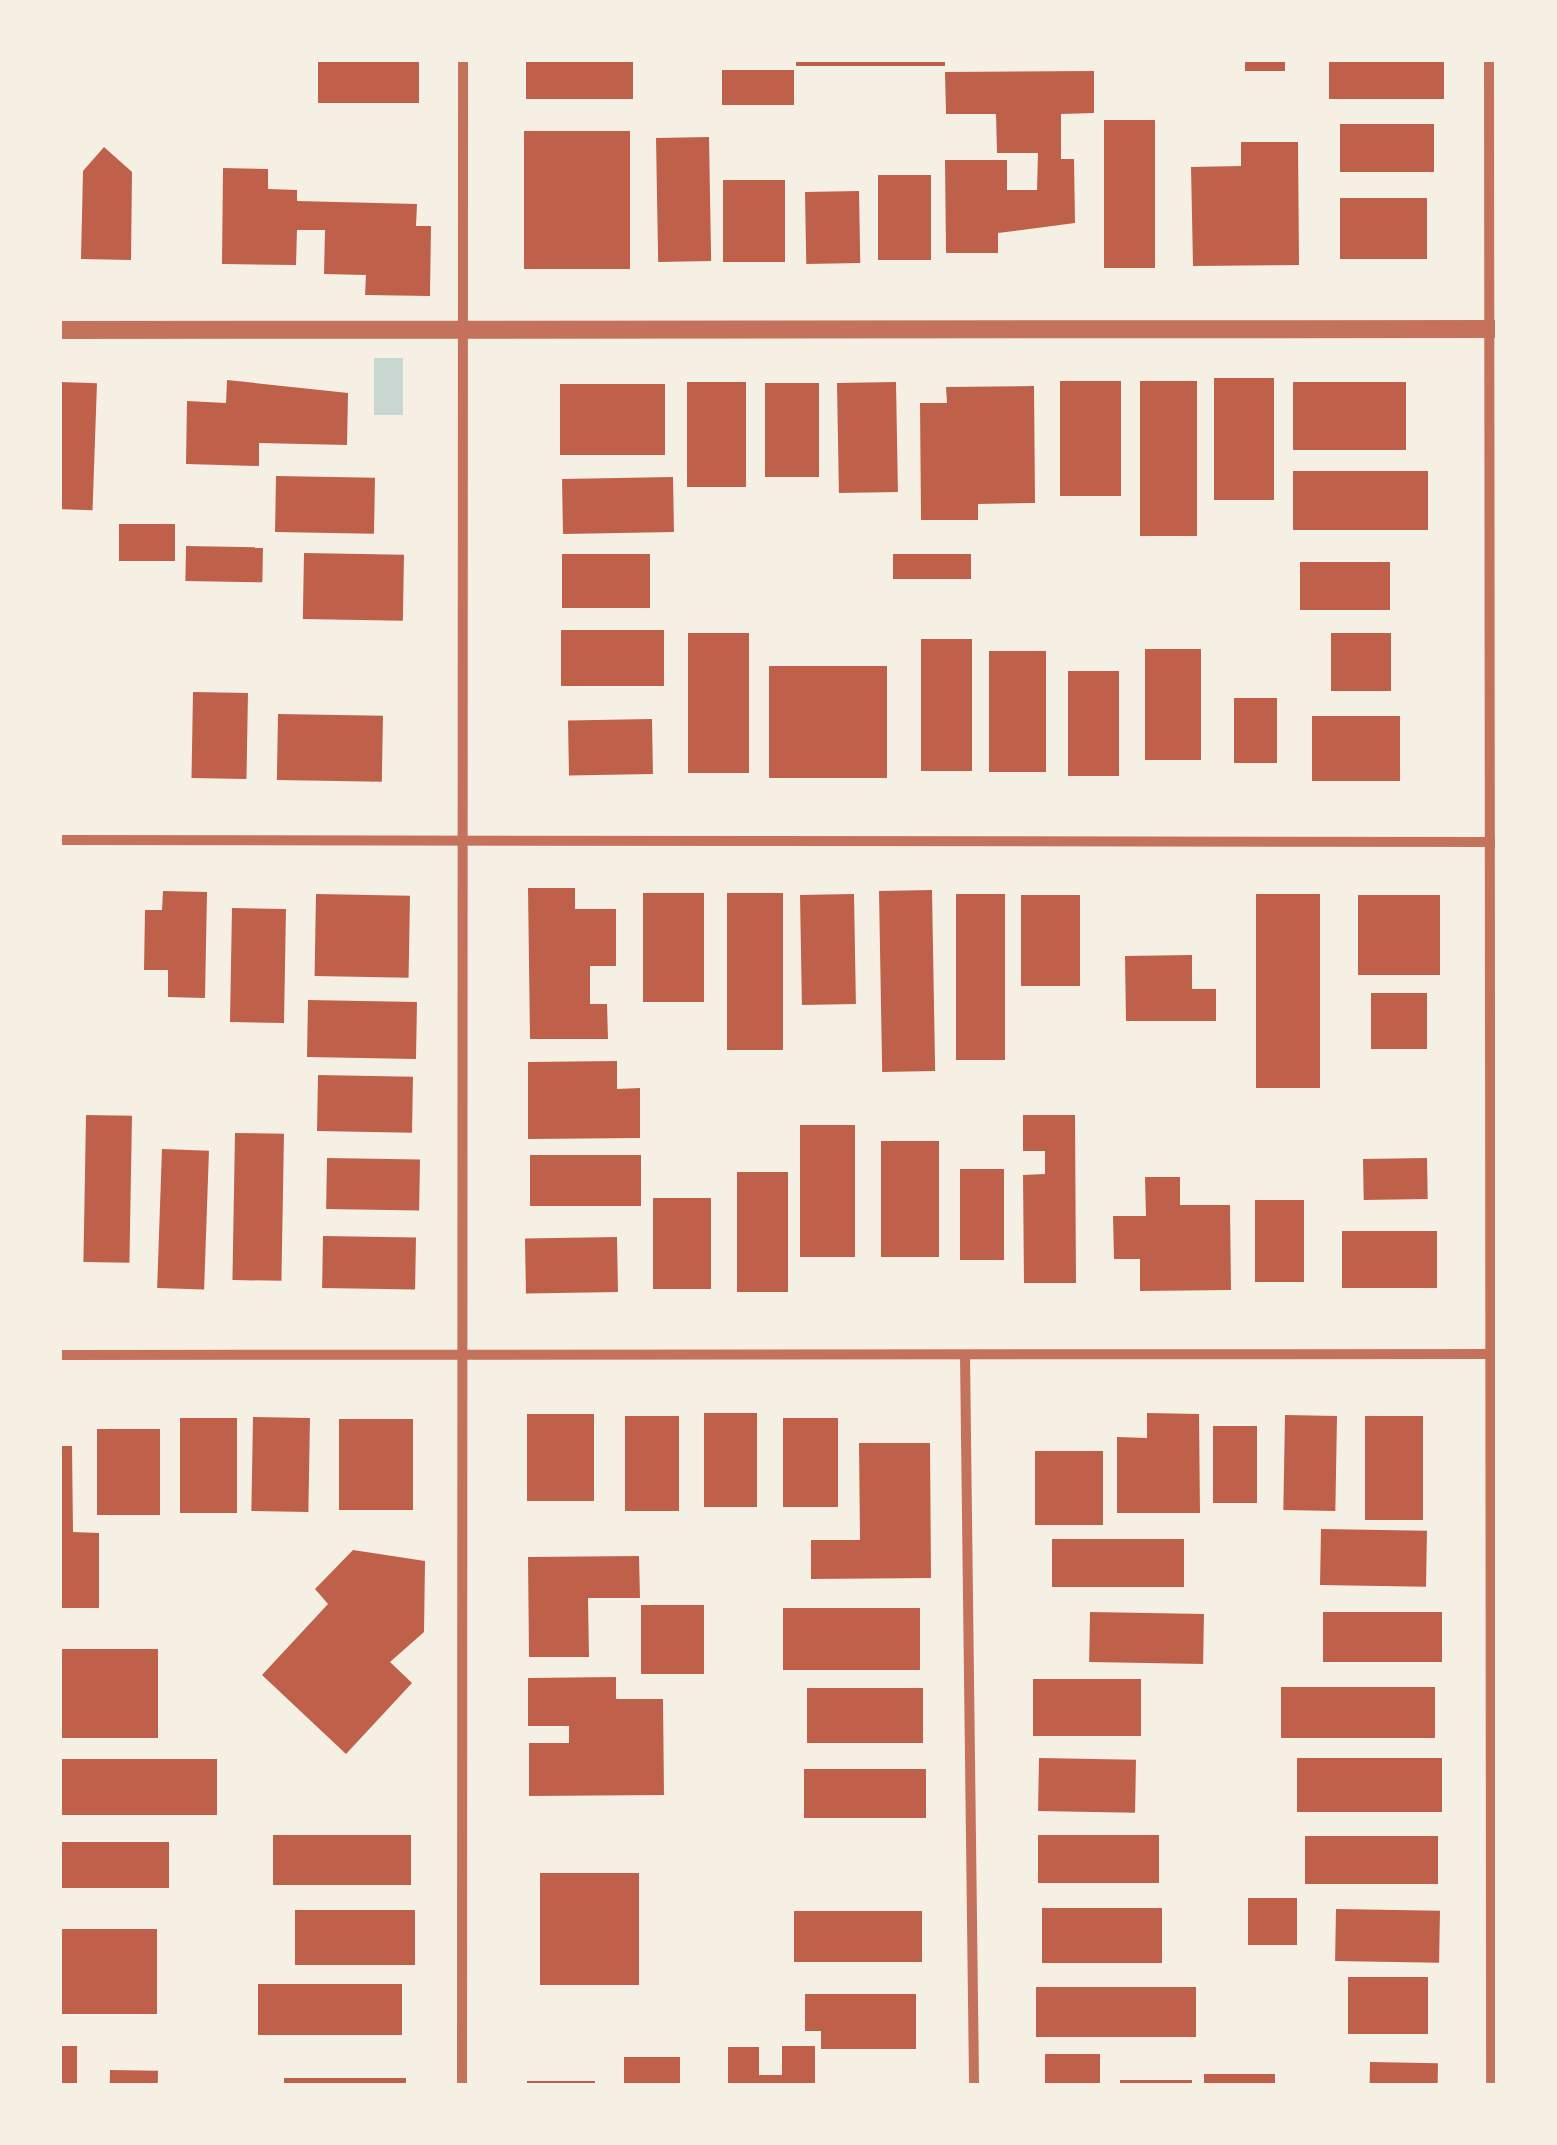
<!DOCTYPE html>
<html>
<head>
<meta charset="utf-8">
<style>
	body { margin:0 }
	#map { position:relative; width:1557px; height:2145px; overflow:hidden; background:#f6efe4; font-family:Rubik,sans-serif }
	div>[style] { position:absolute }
	.water>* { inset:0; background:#c9d6d2; transform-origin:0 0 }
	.building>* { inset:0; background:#bf614a; transform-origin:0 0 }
	.minor>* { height:10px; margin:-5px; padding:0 5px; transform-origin:5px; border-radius:5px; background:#c5725c }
	.tertiary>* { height:18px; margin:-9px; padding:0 9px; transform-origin:9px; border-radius:9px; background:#c5725c }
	span { translate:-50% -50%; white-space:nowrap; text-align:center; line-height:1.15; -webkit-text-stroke:8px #f6efe4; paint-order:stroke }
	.frame { position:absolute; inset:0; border:62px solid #f6efe4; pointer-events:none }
</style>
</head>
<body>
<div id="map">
	<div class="water">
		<div style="left:374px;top:358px;width:29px;height:57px"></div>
	</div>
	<div class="building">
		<div style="left:318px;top:60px;width:101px;height:43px"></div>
		<div style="left:526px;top:60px;width:107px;height:39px"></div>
		<div style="left:796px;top:60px;width:149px;height:6px"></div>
		<div style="left:1245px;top:60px;width:40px;height:11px"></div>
		<div style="left:1329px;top:60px;width:115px;height:39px"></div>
		<div style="left:722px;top:70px;width:72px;height:35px"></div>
		<div style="clip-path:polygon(1094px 71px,1094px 113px,1061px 114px,1061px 159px,1074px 159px,1075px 223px,998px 233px,998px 253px,946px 253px,945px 160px,1007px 160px,1007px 190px,1037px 190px,1038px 153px,997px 153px,996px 114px,946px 114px,945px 72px)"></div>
		<div style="left:1104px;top:120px;width:51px;height:148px"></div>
		<div style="left:1340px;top:124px;width:94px;height:48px"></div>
		<div style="left:524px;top:131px;width:106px;height:138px"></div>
		<div style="left:709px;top:137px;width:124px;height:53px;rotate:89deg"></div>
		<div style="clip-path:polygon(1241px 142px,1298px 142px,1299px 265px,1193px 266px,1191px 167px,1241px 166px)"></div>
		<div style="clip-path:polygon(104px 147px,132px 172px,131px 260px,81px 259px,83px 171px)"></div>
		<div style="clip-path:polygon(223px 168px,268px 169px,268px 189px,297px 190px,297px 201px,417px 204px,416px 226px,431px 226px,430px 296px,365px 295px,366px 275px,324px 274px,325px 230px,297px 230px,296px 265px,222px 264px)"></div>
		<div style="left:878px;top:175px;width:53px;height:85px"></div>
		<div style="left:785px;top:180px;width:82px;height:62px;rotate:90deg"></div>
		<div style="left:859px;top:191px;width:72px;height:54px;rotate:89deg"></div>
		<div style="left:1340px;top:198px;width:87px;height:61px"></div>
		<div style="left:1274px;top:378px;width:122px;height:60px;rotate:90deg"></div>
		<div style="clip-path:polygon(227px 380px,348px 393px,347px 445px,259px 443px,259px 466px,186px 464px,187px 401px,226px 403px)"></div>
		<div style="left:1121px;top:381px;width:115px;height:61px;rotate:90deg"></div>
		<div style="left:1140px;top:381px;width:57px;height:155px"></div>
		<div style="left:60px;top:382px;width:37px;height:127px;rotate:2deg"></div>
		<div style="left:687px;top:382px;width:59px;height:105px"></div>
		<div style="left:896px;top:382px;width:110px;height:59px;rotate:89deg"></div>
		<div style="left:1293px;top:382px;width:113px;height:68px"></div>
		<div style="left:765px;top:383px;width:54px;height:94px"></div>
		<div style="left:560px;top:384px;width:105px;height:71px"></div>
		<div style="clip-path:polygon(1034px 386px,1035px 503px,978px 504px,978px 520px,921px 520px,920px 403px,947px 403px,946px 387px)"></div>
		<div style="left:1293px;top:471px;width:135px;height:59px"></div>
		<div style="left:276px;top:476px;width:99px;height:56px;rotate:1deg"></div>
		<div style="left:673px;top:477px;width:55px;height:111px;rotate:89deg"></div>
		<div style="left:119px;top:524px;width:56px;height:37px"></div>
		<div style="left:186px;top:546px;width:77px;height:35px;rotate:1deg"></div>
		<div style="left:304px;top:553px;width:100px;height:66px;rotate:1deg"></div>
		<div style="left:562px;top:554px;width:88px;height:54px"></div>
		<div style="left:971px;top:554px;width:25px;height:78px;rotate:90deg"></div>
		<div style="left:1300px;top:562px;width:90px;height:48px"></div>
		<div style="left:664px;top:630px;width:56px;height:103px;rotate:90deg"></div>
		<div style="left:749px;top:633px;width:140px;height:61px;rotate:90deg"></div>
		<div style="left:1331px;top:633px;width:60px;height:58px"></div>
		<div style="left:972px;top:639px;width:132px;height:51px;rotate:90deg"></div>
		<div style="left:1145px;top:649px;width:56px;height:111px"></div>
		<div style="left:1046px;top:651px;width:121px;height:57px;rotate:90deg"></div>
		<div style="left:769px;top:666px;width:118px;height:112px"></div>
		<div style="left:1068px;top:671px;width:51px;height:105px"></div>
		<div style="left:193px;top:692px;width:55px;height:86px;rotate:1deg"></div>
		<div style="left:1234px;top:698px;width:43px;height:65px"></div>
		<div style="left:278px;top:714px;width:105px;height:66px;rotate:1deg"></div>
		<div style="left:1312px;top:716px;width:88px;height:65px"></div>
		<div style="left:652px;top:719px;width:55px;height:84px;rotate:89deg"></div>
		<div style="clip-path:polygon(528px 888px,575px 888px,575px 909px,616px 909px,616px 966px,590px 966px,590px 1004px,607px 1004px,608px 1039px,530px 1039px)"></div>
		<div style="left:932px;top:890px;width:181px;height:53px;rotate:89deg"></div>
		<div style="clip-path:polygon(163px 891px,207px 892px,205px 998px,168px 997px,168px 970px,144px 970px,145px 910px,162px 910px)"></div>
		<div style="left:643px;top:893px;width:61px;height:109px"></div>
		<div style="left:727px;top:893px;width:56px;height:157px"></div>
		<div style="left:316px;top:894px;width:94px;height:82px;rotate:1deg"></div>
		<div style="left:854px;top:894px;width:110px;height:54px;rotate:89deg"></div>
		<div style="left:956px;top:894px;width:49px;height:166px"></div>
		<div style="left:1320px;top:894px;width:194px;height:64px;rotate:90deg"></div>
		<div style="left:1021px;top:895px;width:59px;height:91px"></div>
		<div style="left:1358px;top:895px;width:82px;height:80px"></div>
		<div style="left:232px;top:908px;width:54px;height:114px;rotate:1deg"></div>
		<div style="clip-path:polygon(1192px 955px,1192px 989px,1216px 989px,1216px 1021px,1126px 1021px,1125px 956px)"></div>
		<div style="left:1371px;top:993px;width:56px;height:56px"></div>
		<div style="left:308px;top:1000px;width:109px;height:57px;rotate:1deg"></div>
		<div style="clip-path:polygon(617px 1061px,617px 1089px,640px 1088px,640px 1138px,528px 1139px,528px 1062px)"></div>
		<div style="left:318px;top:1075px;width:95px;height:56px;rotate:1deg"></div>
		<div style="left:86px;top:1115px;width:46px;height:147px;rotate:1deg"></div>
		<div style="clip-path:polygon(1023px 1115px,1075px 1115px,1076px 1283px,1024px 1283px,1023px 1175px,1045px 1174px,1045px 1151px,1023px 1151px)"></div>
		<div style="left:800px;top:1125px;width:55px;height:132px"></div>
		<div style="left:235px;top:1133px;width:49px;height:147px;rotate:1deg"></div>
		<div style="left:881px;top:1141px;width:58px;height:116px"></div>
		<div style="left:162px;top:1149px;width:47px;height:139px;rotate:2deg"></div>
		<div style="left:530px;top:1155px;width:111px;height:51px"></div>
		<div style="left:327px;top:1158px;width:93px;height:51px;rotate:1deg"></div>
		<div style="left:1427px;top:1158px;width:41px;height:64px;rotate:89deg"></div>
		<div style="left:960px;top:1169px;width:44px;height:91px"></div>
		<div style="left:737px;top:1172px;width:51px;height:120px"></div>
		<div style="clip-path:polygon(1145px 1177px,1180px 1177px,1180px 1205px,1230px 1205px,1231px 1290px,1140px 1291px,1140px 1259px,1114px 1259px,1113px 1216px,1146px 1216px)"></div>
		<div style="left:653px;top:1198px;width:58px;height:91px"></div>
		<div style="left:1255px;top:1200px;width:49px;height:82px"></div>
		<div style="left:1342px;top:1231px;width:95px;height:57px"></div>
		<div style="left:323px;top:1236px;width:93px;height:52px;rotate:1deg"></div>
		<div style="left:617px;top:1237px;width:55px;height:92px;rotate:89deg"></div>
		<div style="left:704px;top:1413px;width:53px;height:94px"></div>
		<div style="clip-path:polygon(1147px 1413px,1199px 1414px,1200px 1513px,1117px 1513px,1117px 1437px,1147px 1438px)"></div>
		<div style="left:594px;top:1414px;width:87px;height:67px;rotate:90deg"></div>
		<div style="left:1285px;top:1415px;width:52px;height:95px;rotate:1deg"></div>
		<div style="left:625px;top:1416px;width:54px;height:95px"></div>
		<div style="left:1365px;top:1416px;width:58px;height:104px"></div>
		<div style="left:253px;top:1417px;width:57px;height:94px;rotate:1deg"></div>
		<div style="left:180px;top:1418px;width:57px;height:95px"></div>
		<div style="left:783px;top:1418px;width:55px;height:89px"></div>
		<div style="left:339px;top:1419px;width:74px;height:91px"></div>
		<div style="left:1213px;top:1426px;width:44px;height:77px"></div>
		<div style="left:97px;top:1429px;width:63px;height:86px"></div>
		<div style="clip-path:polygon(859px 1443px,930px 1443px,931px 1578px,811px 1579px,811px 1540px,860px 1540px)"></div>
		<div style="clip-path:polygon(60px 1446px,72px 1446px,73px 1532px,99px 1533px,99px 1608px,60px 1608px)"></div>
		<div style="left:1035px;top:1451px;width:68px;height:74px"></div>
		<div style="left:1321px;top:1529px;width:106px;height:56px;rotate:1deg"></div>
		<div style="left:1052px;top:1539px;width:132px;height:48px"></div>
		<div style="clip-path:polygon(353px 1550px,425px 1561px,424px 1632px,390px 1662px,412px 1683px,346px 1754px,262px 1675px,328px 1604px,315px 1589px)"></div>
		<div style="clip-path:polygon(639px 1556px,640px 1598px,588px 1598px,589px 1657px,529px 1657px,528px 1557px)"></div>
		<div style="left:641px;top:1605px;width:63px;height:69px"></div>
		<div style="left:783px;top:1608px;width:137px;height:62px"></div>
		<div style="left:1090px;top:1612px;width:114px;height:50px;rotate:1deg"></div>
		<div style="left:1323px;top:1612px;width:119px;height:50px"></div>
		<div style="left:60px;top:1649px;width:98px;height:89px"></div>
		<div style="clip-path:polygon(616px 1677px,616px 1699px,663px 1699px,664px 1795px,529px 1796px,529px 1743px,569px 1743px,569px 1726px,528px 1726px,528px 1678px)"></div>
		<div style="left:1033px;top:1679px;width:108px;height:57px"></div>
		<div style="left:1281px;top:1687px;width:154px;height:51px"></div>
		<div style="left:807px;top:1688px;width:116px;height:55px"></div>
		<div style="left:1039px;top:1758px;width:97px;height:53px;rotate:1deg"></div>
		<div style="left:1297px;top:1758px;width:145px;height:54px"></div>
		<div style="left:60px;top:1759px;width:157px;height:56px"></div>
		<div style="left:926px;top:1769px;width:49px;height:122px;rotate:90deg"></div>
		<div style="left:273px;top:1835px;width:138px;height:50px"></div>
		<div style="left:1038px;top:1835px;width:121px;height:48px"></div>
		<div style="left:1305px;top:1836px;width:133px;height:48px"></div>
		<div style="left:60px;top:1842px;width:109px;height:46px"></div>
		<div style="left:540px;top:1873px;width:99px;height:112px"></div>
		<div style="left:1248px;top:1898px;width:49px;height:47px"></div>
		<div style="left:1042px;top:1908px;width:120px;height:55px"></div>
		<div style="left:1336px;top:1909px;width:104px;height:52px;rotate:1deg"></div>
		<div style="left:295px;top:1910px;width:120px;height:55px"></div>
		<div style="left:794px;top:1911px;width:128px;height:51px"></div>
		<div style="left:60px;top:1929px;width:97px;height:85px"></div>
		<div style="left:1348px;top:1977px;width:80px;height:57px"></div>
		<div style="left:258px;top:1984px;width:144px;height:51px"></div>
		<div style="left:1036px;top:1987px;width:160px;height:50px"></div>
		<div style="clip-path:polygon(805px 1994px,916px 1994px,916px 2049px,821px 2049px,821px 2031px,805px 2031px)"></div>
		<div style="left:60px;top:2046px;width:17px;height:39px"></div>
		<div style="clip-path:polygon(782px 2046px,815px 2046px,815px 2085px,728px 2085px,728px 2047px,759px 2047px,759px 2075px,782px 2075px)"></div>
		<div style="left:1045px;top:2054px;width:55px;height:31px"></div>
		<div style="left:680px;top:2057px;width:28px;height:56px;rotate:90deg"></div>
		<div style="left:1370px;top:2062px;width:68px;height:23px;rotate:1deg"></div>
		<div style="left:110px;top:2070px;width:48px;height:15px;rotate:1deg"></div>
		<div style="left:1204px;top:2074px;width:71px;height:11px"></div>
		<div style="left:284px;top:2078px;width:122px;height:7px"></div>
		<div style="left:1120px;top:2080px;width:72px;height:5px"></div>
		<div style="left:527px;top:2081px;width:68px;height:4px"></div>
	</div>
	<div class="minor">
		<div style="left:1489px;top:60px;width:2025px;rotate:89.94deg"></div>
		<div style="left:60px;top:840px;width:1437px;rotate:0.08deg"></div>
		<div style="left:60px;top:1355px;width:1437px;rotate:-0.04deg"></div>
		<div style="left:965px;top:1355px;width:730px;rotate:89.29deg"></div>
		<div style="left:462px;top:2085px;width:2025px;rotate:-89.97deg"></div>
	</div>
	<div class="tertiary">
		<div style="left:60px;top:330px;width:1437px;rotate:-0.04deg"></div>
	</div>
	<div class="frame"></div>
</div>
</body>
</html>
